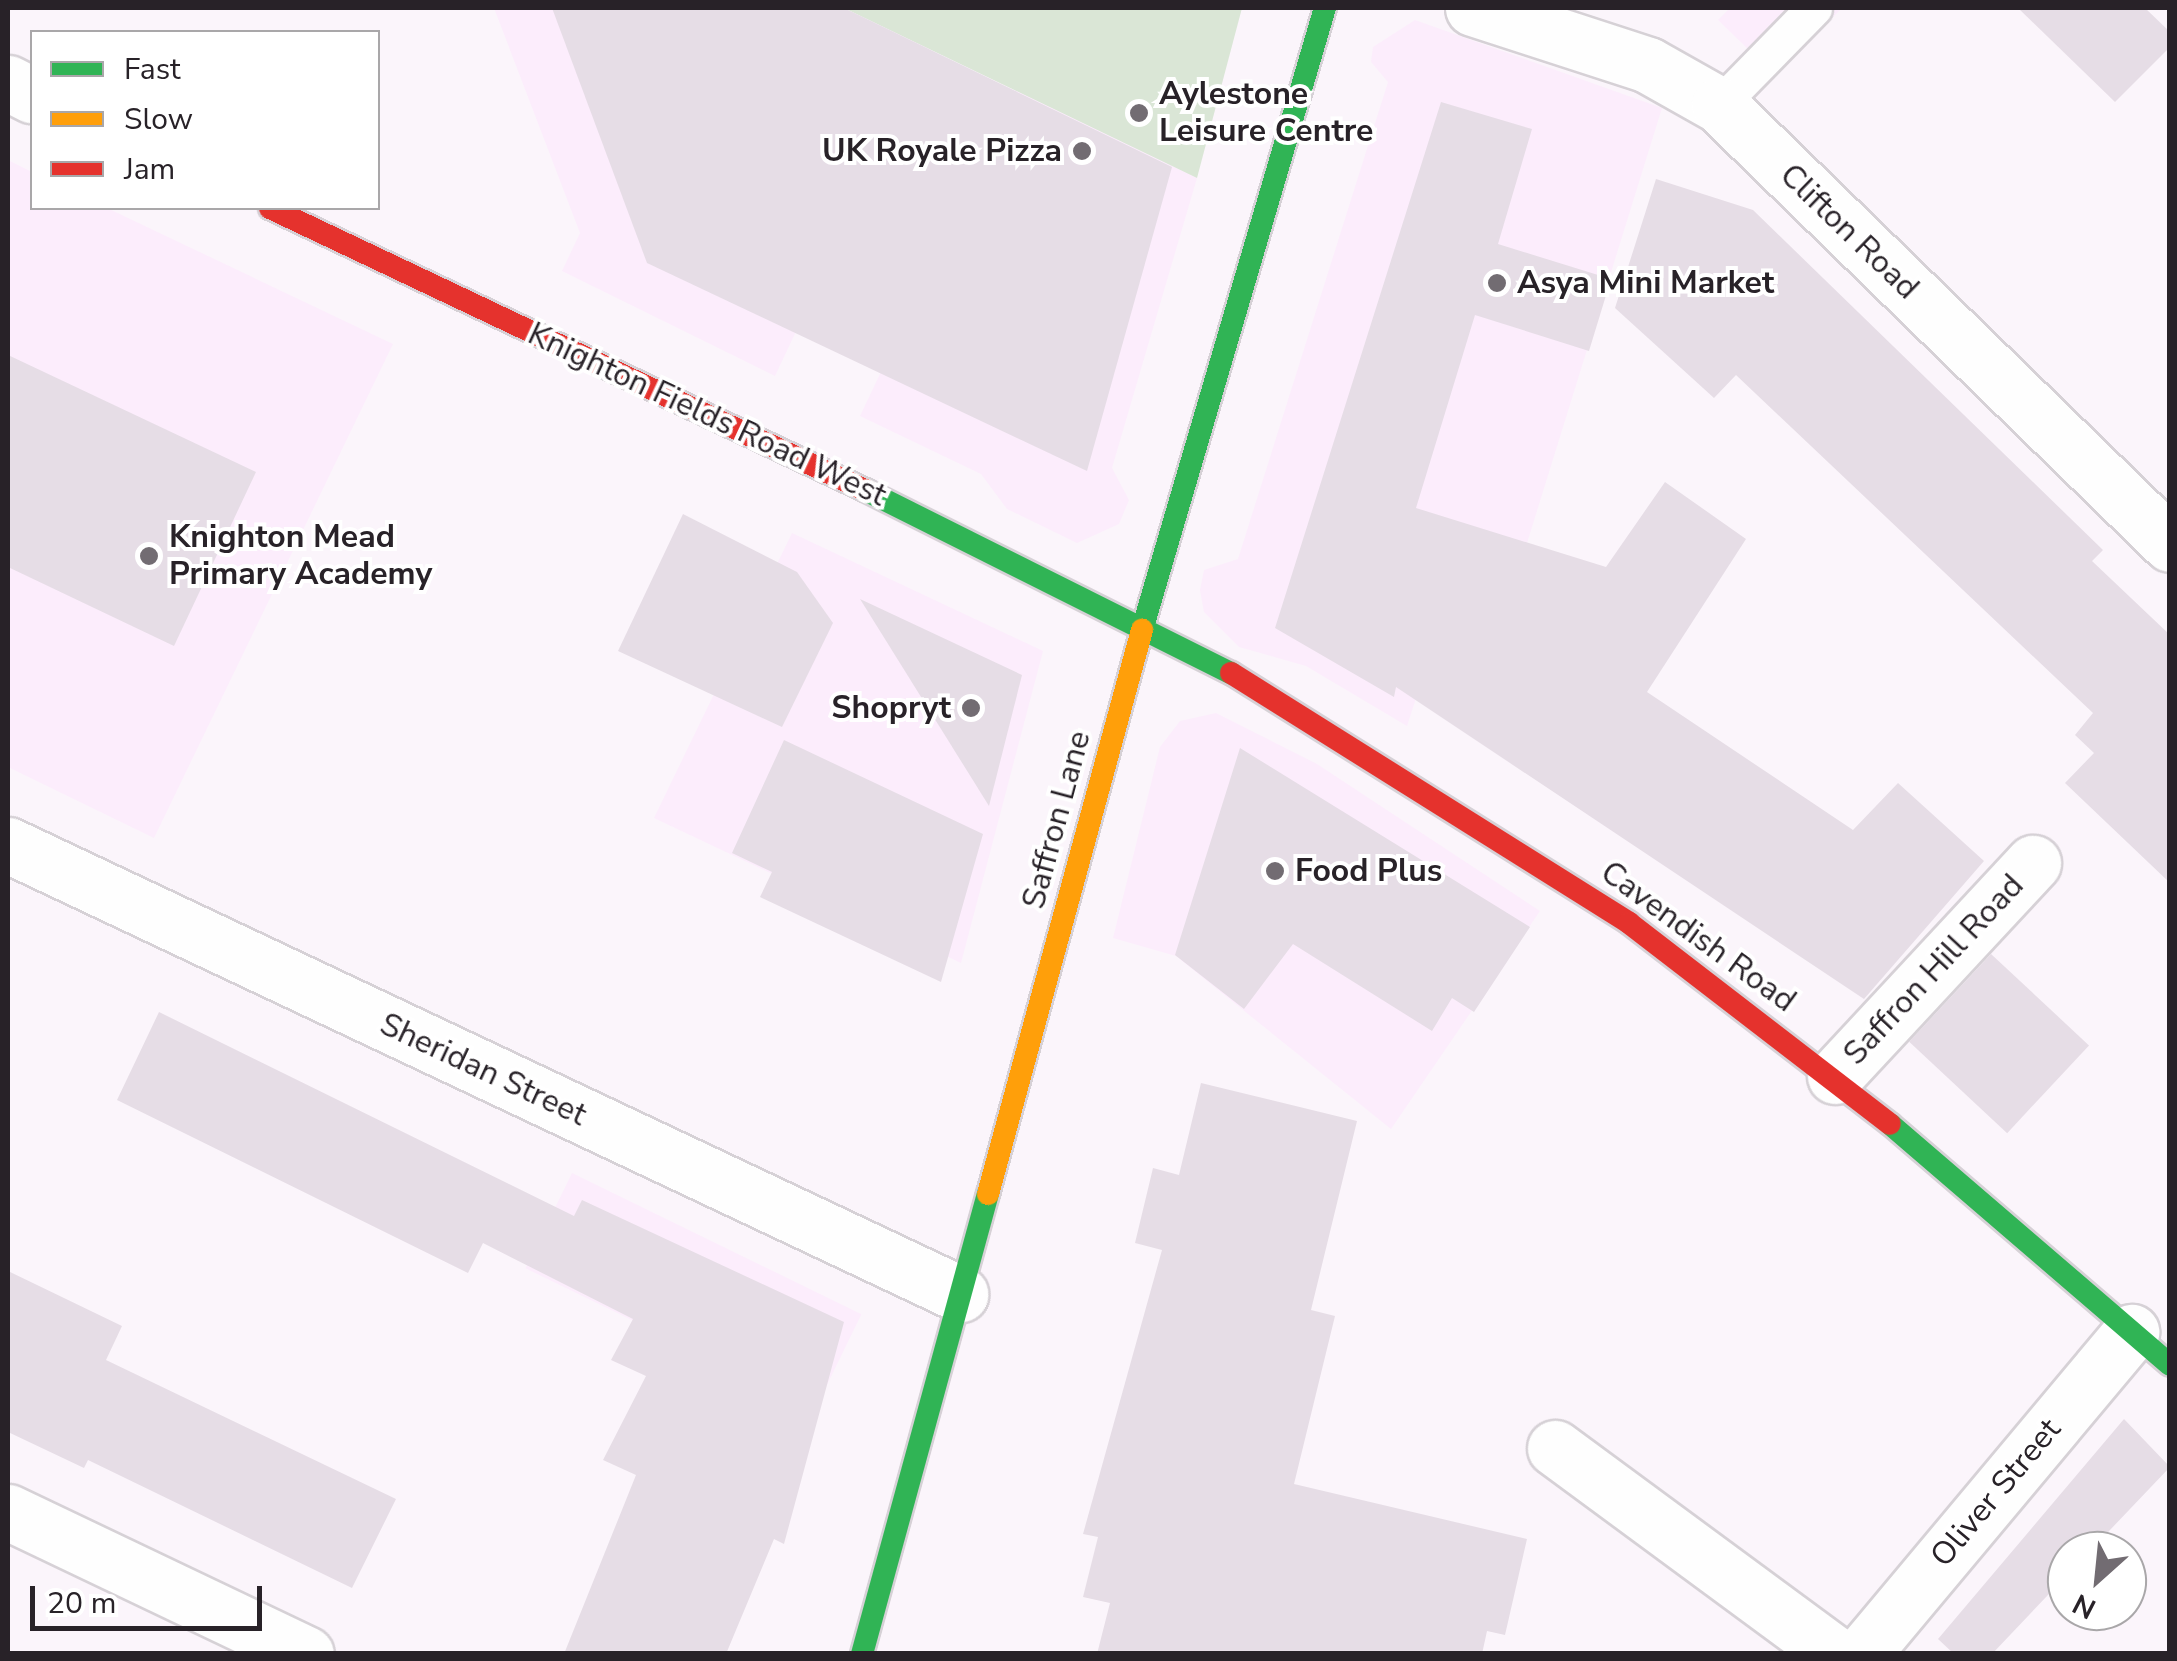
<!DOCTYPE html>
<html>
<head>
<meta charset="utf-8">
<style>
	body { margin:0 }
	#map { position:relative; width:2177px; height:1661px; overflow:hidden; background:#fbf5fb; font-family:"Nunito Sans",sans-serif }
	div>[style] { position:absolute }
	.built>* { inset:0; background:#fcedfc; transform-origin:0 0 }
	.green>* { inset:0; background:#dae6d6 }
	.building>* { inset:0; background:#e6dde6; transform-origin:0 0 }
	.roads { filter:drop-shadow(2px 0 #d6d1d6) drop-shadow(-2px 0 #d6d1d6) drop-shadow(0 2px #d6d1d6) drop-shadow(0 -2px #d6d1d6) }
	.lane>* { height:35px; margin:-17.5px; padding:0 17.5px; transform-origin:17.5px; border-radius:17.5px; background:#fefefe }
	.street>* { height:55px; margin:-27.5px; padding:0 27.5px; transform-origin:27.5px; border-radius:27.5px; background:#fefefe }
	.fast>* { height:22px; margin:-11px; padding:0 11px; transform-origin:11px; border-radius:11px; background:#30b455 }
	.slow>* { height:22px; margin:-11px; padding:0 11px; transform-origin:11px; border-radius:11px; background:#ff9f0a }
	.jam>* { height:22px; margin:-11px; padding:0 11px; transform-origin:11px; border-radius:11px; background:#e5322d }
	.dots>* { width:28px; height:28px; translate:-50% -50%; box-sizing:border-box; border:5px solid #fff; border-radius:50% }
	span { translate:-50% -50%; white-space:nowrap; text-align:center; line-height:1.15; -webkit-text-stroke:8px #fff; paint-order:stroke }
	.poi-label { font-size:32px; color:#282228; font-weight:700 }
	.left { translate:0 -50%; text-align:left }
	.right { translate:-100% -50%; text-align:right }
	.street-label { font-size:32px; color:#282228 }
	.frame { position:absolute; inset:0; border:10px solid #282228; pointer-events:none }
	.legend { position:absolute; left:30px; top:30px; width:350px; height:180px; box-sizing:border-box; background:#fff; border:2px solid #a9a7a9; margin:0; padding:12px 18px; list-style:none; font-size:30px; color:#282228 }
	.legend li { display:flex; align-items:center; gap:20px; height:50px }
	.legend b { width:50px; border:2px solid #a9a7a9 }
	.north { position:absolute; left:2047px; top:1531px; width:100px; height:100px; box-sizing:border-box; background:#fff; border:2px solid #a9a7a9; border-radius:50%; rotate:207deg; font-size:28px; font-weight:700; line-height:40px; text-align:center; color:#282228 }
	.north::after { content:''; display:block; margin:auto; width:35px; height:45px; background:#726c72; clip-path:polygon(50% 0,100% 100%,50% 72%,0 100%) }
	.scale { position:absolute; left:30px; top:1586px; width:232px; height:45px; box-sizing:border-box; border:5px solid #282228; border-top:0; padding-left:12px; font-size:30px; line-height:35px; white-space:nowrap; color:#282228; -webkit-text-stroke:8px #fff; paint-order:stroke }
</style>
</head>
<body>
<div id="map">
	<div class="built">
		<div style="clip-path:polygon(494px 8px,844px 8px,929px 49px,775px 376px,562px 271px,580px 233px)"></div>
		<div style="clip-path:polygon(1730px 8px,1842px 8px,1776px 76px,1718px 20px)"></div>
		<div style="clip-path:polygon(1415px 20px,1662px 108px,1505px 614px,1449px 596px,1407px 726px,1306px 666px,1239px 647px,1204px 612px,1200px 590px,1204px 570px,1238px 559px,1388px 82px,1371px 62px,1373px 47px)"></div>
		<div style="clip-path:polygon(1015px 90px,1197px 178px,1112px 468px,1129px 500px,1119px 524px,1077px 543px,1007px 509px,981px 474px,860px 416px)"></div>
		<div style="clip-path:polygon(8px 160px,32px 172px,32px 208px,107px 208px,393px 344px,154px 838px,8px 767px)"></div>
		<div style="clip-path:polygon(792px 533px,1043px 651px,961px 963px,654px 818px)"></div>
		<div style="clip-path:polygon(1216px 713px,1317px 764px,1540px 911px,1391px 1129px,1176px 956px,1113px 938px,1160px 747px,1180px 721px)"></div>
		<div style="left:572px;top:1173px;width:322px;height:106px;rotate:26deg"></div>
	</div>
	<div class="green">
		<div style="clip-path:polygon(844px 8px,1242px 8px,1197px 178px)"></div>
	</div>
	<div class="building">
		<div style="clip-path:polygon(552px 8px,844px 8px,1172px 167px,1087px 471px,647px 263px)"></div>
		<div style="clip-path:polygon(2018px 8px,2145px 8px,2170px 32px,2170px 47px,2115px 102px)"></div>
		<div style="clip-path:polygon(1441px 102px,1532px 129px,1498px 244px,1611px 279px,1589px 351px,1475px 315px,1416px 508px,1606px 567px,1665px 482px,1746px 539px,1647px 692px,1853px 830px,1898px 783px,1984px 861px,1864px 999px,1396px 687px,1394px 697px,1275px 628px)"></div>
		<div style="clip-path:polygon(1656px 179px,1753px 210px,2103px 550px,2092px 561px,2170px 635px,2170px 883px,2065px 783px,2094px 753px,2075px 735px,2093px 713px,1736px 375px,1714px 398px,1615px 308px)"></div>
		<div style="clip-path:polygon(8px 355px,256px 472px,174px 646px,8px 567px)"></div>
		<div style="clip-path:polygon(683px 514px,797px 572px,833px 623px,782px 727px,618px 651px)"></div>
		<div style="clip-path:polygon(860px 599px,1022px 675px,989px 806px)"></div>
		<div style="clip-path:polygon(784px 740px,983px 834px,941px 982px,760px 897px,772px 872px,732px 853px)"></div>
		<div style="clip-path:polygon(1240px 748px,1530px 927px,1474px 1012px,1452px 998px,1432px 1031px,1293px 944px,1244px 1009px,1175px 955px)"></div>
		<div style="left:1991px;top:954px;width:134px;height:120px;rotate:43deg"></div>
		<div style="clip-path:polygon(159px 1012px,574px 1216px,582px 1200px,844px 1322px,784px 1544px,774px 1539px,726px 1654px,564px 1654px,636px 1475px,603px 1460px,646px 1376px,611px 1360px,633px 1319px,483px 1243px,468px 1273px,117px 1100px)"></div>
		<div style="clip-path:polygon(1201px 1083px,1357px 1121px,1311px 1310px,1335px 1316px,1294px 1484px,1527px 1539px,1505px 1635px,1487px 1631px,1482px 1654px,1097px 1654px,1110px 1603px,1083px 1597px,1098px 1537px,1083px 1534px,1162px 1250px,1135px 1243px,1153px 1168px,1179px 1175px)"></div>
		<div style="clip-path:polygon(8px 1271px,122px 1326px,106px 1360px,396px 1499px,352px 1588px,88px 1460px,84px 1468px,8px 1432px)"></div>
		<div style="clip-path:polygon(2124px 1419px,2170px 1467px,2090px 1551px,2067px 1551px,2067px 1575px,1992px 1654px,1954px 1654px,1938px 1639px)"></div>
	</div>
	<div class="roads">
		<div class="lane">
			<div style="left:1719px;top:105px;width:136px;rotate:-45.6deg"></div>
		</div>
		<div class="street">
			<div style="left:1473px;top:8px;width:184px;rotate:18deg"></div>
			<div style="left:1648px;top:65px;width:81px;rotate:29.4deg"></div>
			<div style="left:1719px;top:105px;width:629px;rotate:44.23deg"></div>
			<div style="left:8px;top:83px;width:27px;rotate:27deg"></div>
			<div style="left:8px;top:845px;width:1053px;rotate:25.25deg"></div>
			<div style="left:1835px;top:1076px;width:291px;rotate:-47.1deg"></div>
			<div style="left:1555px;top:1448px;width:347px;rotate:36.4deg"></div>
			<div style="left:8px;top:1512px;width:330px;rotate:25.5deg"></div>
			<div style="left:1862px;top:1654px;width:420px;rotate:-50.1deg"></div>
		</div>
		<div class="fast">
			<div style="left:867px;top:491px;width:407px;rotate:26.6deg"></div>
			<div style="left:1142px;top:630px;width:648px;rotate:-73.61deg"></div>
			<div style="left:1890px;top:1124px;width:369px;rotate:40.7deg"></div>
			<div style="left:862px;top:1654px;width:477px;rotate:-74.7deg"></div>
		</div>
		<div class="slow">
			<div style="left:988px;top:1194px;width:585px;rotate:-74.73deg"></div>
		</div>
		<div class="jam">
			<div style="left:270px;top:208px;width:661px;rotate:25.36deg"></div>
			<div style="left:1231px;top:673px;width:470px;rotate:32.1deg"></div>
			<div style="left:1629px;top:923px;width:329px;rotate:37.6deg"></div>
		</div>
	</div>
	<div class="dots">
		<div style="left:1139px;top:113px;background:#726c72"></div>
		<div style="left:1082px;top:151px;background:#726c72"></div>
		<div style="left:1497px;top:283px;background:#726c72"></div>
		<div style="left:149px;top:556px;background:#726c72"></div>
		<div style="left:971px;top:708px;background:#726c72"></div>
		<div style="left:1275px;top:871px;background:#726c72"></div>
	</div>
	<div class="poi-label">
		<span class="left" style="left:1159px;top:113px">Aylestone<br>Leisure Centre</span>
		<span class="right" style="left:1062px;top:151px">UK Royale Pizza</span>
		<span class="left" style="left:1517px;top:283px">Asya Mini Market</span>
		<span class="left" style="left:169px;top:556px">Knighton Mead<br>Primary Academy</span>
		<span class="right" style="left:951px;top:708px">Shopryt</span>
		<span class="left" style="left:1295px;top:871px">Food Plus</span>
	</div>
	<div class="street-label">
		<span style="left:1849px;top:232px;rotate:44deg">Clifton Road</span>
		<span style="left:707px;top:415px;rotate:25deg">Knighton Fields Road West</span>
		<span style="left:1057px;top:820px;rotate:-75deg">Saffron Lane</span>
		<span style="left:1698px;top:937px;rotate:36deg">Cavendish Road</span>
		<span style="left:1934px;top:970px;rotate:-47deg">Saffron Hill Road</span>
		<span style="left:483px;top:1070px;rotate:25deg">Sheridan Street</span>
		<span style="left:1996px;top:1493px;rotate:-50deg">Oliver Street</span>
	</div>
	<div class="frame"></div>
	<ul class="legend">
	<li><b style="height:12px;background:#30b455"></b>Fast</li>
	<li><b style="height:12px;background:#ff9f0a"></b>Slow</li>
	<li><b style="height:12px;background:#e5322d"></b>Jam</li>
	</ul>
	<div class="north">N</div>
	<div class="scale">20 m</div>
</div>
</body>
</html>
